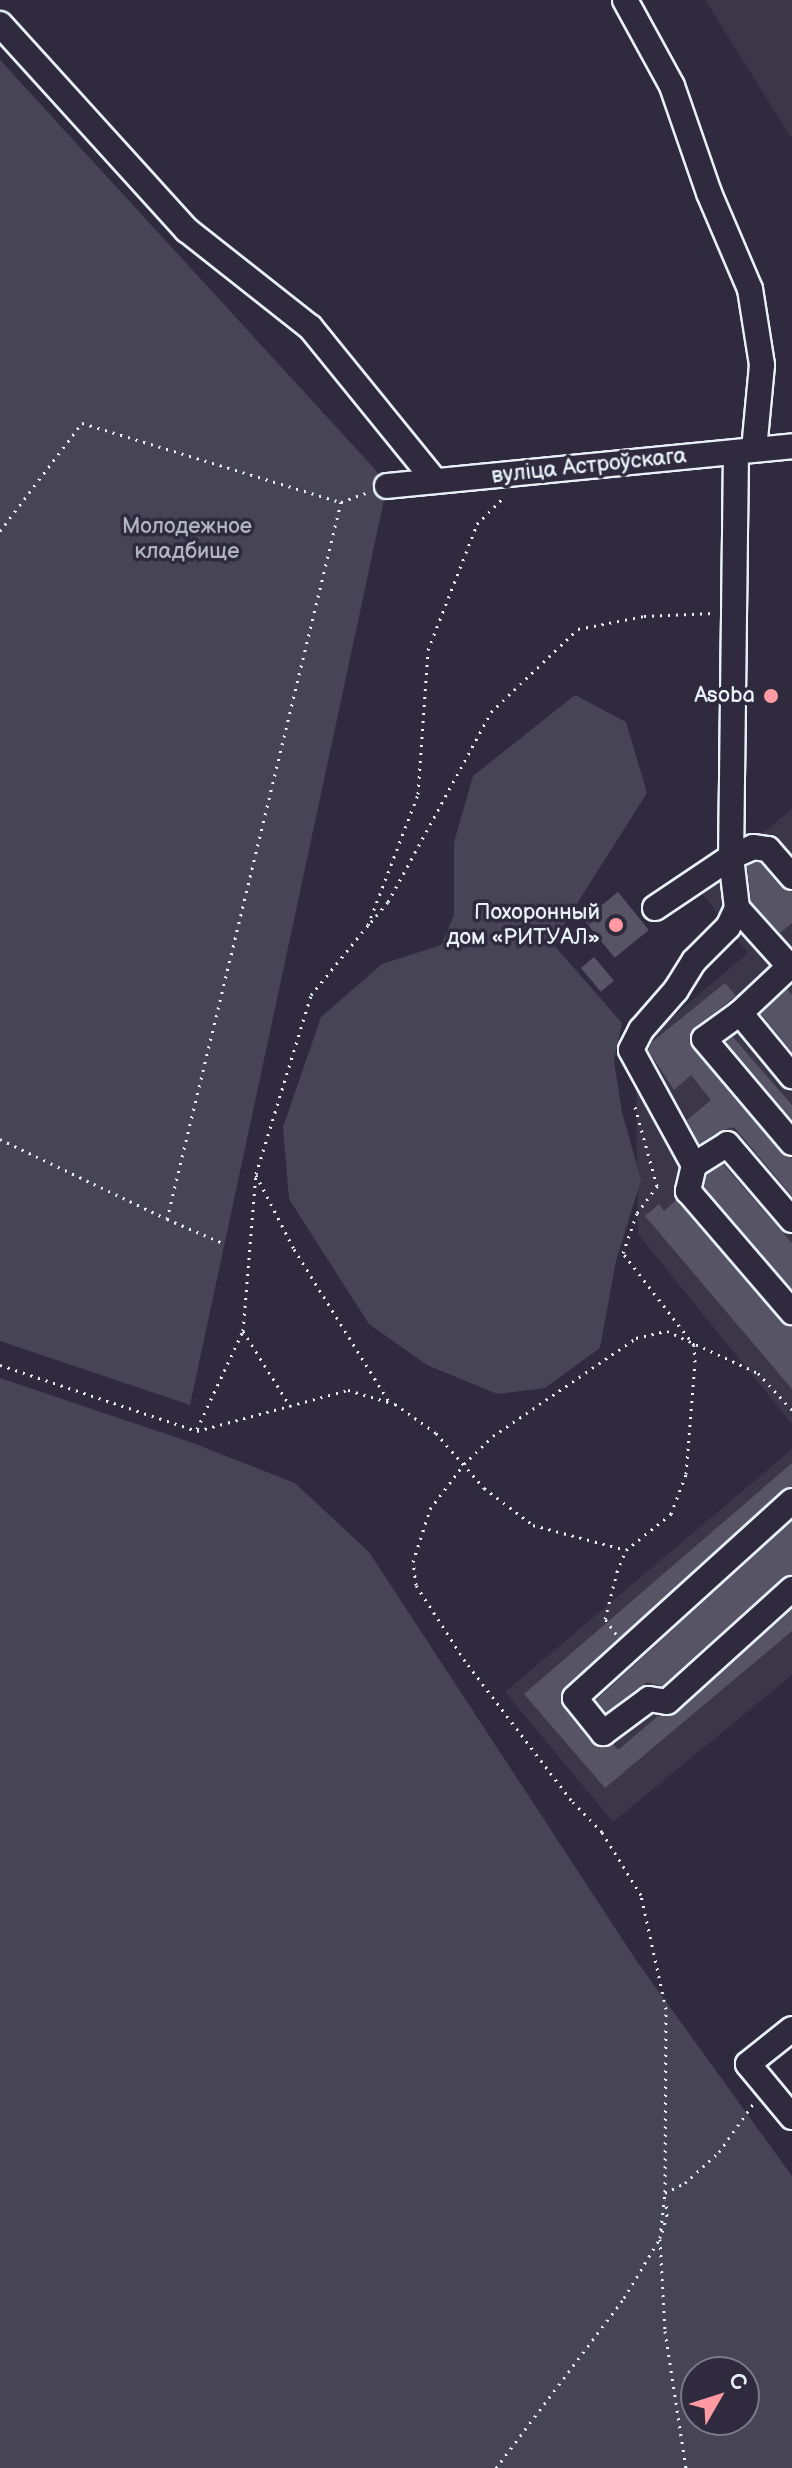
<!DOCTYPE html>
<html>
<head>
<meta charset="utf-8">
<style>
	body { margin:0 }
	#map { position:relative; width:792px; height:2468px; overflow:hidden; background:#2f2a3d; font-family:"Balsamiq Sans",sans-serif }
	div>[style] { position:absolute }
	.built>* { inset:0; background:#3b3749 }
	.green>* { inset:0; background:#464455 }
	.building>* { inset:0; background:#575565; transform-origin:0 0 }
	.path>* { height:3px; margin-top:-1.5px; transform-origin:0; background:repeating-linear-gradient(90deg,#e8f1f8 0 2px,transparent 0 8px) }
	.roads { filter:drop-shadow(2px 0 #e8f1f8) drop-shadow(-2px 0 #e8f1f8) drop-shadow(0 2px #e8f1f8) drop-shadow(0 -2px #e8f1f8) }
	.minor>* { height:24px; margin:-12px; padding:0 12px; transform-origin:12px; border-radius:12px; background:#2f2a3d }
	.dots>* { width:22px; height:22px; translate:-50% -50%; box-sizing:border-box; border:4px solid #2f2a3d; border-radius:50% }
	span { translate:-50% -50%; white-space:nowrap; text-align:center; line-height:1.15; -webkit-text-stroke:7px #2f2a3d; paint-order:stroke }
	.street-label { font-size:22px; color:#e8f1f8 }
	.park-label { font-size:22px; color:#afb4bf }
	.poi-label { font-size:22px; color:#e8f1f8 }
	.right { translate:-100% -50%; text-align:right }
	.north { position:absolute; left:680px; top:2356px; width:80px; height:80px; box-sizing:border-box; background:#2f2a3d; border:2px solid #797a88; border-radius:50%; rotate:51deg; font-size:22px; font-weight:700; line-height:32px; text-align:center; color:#e8f1f8 }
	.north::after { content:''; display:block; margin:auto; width:28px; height:36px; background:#ff9aa2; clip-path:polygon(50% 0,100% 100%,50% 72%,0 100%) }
</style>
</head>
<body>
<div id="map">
	<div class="built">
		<div style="clip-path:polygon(705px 0,792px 0,792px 139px)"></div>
		<div style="clip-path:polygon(792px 809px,792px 1424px,638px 1234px,636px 1083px,639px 1045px,748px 953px,697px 887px)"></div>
		<div style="clip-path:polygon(792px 1449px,792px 1675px,613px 1822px,505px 1692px)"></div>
	</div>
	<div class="green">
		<div style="clip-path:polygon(0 60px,373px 467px,387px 486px,190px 1405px,0 1341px)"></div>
		<div style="clip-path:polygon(575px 695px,626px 722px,647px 793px,552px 943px,622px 1023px,614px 1061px,622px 1112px,641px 1180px,616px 1261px,600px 1348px,545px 1388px,497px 1394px,427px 1365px,369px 1324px,289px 1199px,283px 1127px,321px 1017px,382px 964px,441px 945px,454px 915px,454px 842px,473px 776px)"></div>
		<div style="clip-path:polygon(evenodd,0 1378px,193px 1443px,295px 1483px,369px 1552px,636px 1960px,792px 2176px,792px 2468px,0 2468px,0 1378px,696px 2372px,744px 2372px,744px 2420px,696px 2420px,696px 2372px)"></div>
	</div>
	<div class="building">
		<div style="clip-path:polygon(755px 862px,760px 863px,781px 887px,792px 892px,792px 923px,780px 933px,751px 902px,747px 866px)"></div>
		<div style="left:618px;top:892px;width:49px;height:44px;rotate:51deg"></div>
		<div style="left:594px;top:957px;width:31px;height:17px;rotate:50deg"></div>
		<div style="clip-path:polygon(725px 983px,736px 996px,695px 1027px,689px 1042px,781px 1153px,792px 1158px,792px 1196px,734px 1127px,720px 1131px,699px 1144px,687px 1120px,711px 1100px,691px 1075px,674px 1090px,648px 1050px,652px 1042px)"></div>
		<div style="clip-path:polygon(787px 989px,792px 995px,792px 1052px,761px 1014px)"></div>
		<div style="clip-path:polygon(733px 1037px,792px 1105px,792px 1120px,726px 1042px)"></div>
		<div style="clip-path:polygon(723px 1164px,792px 1243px,792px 1289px,704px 1187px,707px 1174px)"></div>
		<div style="clip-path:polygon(676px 1200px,781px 1322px,792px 1327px,792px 1389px,645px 1216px,659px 1204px,664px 1211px)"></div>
		<div style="clip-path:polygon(792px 1463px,792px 1486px,782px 1490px,561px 1692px,563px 1707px,591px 1742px,604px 1748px,613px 1744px,618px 1750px,658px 1716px,677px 1713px,792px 1609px,792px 1631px,605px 1788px,524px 1694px)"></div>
		<div style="clip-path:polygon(792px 1521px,792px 1574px,782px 1578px,662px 1686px,647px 1682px,606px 1712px,596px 1700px)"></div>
	</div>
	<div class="path">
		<div style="left:0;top:531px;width:136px;rotate:-52.8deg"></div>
		<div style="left:82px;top:423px;width:271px;rotate:17deg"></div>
		<div style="left:341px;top:502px;width:29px;rotate:-20deg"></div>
		<div style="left:371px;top:922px;width:26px;rotate:-50deg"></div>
		<div style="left:388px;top:902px;width:216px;rotate:-61.5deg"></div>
		<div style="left:491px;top:712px;width:120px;rotate:-43.7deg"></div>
		<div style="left:578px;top:629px;width:67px;rotate:-11.1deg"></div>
		<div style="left:644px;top:616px;width:70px;rotate:-2.5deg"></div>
		<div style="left:0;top:1139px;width:185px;rotate:25.6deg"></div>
		<div style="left:167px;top:1219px;width:738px;rotate:-76.36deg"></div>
		<div style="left:256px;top:1175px;width:83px;rotate:62.8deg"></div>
		<div style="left:294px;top:1249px;width:181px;rotate:58.1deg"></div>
		<div style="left:167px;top:1219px;width:63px;rotate:23.3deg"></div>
		<div style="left:243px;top:1331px;width:89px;rotate:57.9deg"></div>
		<div style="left:0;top:1365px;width:208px;rotate:18.5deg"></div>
		<div style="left:197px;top:1431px;width:156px;rotate:-15.2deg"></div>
		<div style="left:348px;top:1390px;width:49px;rotate:16.6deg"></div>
		<div style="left:395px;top:1404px;width:50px;rotate:35.3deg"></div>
		<div style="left:436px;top:1433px;width:73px;rotate:48.9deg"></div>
		<div style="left:484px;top:1488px;width:61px;rotate:37.1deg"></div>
		<div style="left:533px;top:1525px;width:96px;rotate:15deg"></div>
		<div style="left:626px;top:1550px;width:58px;rotate:-38.7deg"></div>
		<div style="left:671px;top:1514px;width:43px;rotate:-69.4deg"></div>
		<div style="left:686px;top:1474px;width:112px;rotate:-85.4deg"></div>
		<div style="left:695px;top:1362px;width:17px;rotate:-93deg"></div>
		<div style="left:694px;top:1345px;width:116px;rotate:-127.7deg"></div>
		<div style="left:623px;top:1253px;width:42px;rotate:-70.7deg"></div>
		<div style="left:637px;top:1213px;width:34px;rotate:-53deg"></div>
		<div style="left:657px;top:1186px;width:86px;rotate:-105.5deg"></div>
		<div style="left:197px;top:1429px;width:108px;rotate:-64.9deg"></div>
		<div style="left:243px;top:1331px;width:158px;rotate:-85.3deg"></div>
		<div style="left:256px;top:1174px;width:187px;rotate:-72.9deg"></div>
		<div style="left:311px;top:995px;width:90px;rotate:-50.8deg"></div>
		<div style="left:368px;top:925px;width:140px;rotate:-69.1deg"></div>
		<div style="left:418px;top:794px;width:144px;rotate:-86deg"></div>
		<div style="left:428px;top:650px;width:135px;rotate:-68.7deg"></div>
		<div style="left:477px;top:524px;width:37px;rotate:-45deg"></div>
		<div style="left:616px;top:1634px;width:19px;rotate:-126deg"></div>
		<div style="left:605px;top:1619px;width:49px;rotate:-75.7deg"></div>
		<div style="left:617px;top:1572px;width:24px;rotate:-68deg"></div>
		<div style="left:665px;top:2193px;width:22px;rotate:-27deg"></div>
		<div style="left:685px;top:2183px;width:46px;rotate:-42.4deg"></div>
		<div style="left:719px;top:2152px;width:59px;rotate:-54.7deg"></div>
		<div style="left:662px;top:2232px;width:17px;rotate:-73deg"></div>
		<div style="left:667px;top:2216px;width:16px;rotate:-94deg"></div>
		<div style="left:660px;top:2239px;width:92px;rotate:86.9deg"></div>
		<div style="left:665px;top:2331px;width:139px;rotate:81.3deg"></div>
		<div style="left:496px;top:2468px;width:213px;rotate:-53deg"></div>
		<div style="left:624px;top:2298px;width:70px;rotate:-59deg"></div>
		<div style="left:660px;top:2238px;width:46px;rotate:-83.8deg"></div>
		<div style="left:665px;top:2192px;width:183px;rotate:-89.7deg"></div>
		<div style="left:666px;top:2009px;width:117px;rotate:-102.4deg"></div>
		<div style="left:641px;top:1895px;width:74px;rotate:-121.8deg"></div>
		<div style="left:602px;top:1832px;width:45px;rotate:-134.1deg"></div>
		<div style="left:571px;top:1800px;width:175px;rotate:-127.3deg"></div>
		<div style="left:465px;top:1661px;width:90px;rotate:-122.8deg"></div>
		<div style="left:416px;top:1585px;width:23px;rotate:-97deg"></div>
		<div style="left:413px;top:1562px;width:56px;rotate:-72.2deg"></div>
		<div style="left:430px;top:1509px;width:56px;rotate:-52.9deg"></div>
		<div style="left:464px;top:1464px;width:40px;rotate:-44deg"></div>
		<div style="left:493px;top:1436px;width:173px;rotate:-34.4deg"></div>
		<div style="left:636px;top:1338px;width:32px;rotate:-13deg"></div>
		<div style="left:667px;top:1331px;width:100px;rotate:24.8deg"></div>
		<div style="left:758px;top:1373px;width:50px;rotate:47.4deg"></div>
	</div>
	<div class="roads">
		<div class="minor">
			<div style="left:625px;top:0;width:98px;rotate:61.3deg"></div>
			<div style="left:672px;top:86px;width:113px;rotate:70.9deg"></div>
			<div style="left:709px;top:193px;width:104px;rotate:66.9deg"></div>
			<div style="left:750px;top:289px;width:77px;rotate:81deg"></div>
			<div style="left:762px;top:365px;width:85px;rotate:95.4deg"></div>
			<div style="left:0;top:24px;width:278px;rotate:47.8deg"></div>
			<div style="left:187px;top:230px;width:157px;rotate:38.3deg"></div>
			<div style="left:310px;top:327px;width:198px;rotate:50.9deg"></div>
			<div style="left:736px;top:452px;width:405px;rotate:90.7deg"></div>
			<div style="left:731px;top:857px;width:51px;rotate:83.3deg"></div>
			<div style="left:737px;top:908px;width:82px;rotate:48deg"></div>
			<div style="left:387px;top:486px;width:407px;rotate:-5.6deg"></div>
			<div style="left:655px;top:908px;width:92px;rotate:-33.9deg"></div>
			<div style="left:731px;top:857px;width:24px;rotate:-24deg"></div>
			<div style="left:753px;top:847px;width:15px;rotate:8deg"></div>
			<div style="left:768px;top:849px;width:37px;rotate:49deg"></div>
			<div style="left:737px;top:908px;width:21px;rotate:115deg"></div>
			<div style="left:728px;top:927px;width:48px;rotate:135deg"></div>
			<div style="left:694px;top:961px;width:34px;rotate:122deg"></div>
			<div style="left:676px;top:990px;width:53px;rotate:131.2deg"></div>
			<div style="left:641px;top:1030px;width:22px;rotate:117deg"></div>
			<div style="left:631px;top:1050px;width:131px;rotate:61.3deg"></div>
			<div style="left:694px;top:1165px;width:27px;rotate:103deg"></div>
			<div style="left:688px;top:1191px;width:160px;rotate:49.3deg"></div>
			<div style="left:790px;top:966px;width:69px;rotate:136.8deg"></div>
			<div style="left:740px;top:1013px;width:44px;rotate:144.2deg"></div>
			<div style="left:704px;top:1039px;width:136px;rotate:49.8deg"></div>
			<div style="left:740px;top:1013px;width:82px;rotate:50.5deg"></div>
			<div style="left:694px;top:1165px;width:39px;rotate:-32deg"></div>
			<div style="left:727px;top:1144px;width:100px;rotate:49.5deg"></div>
			<div style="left:792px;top:1501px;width:293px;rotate:137.8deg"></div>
			<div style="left:575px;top:1698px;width:45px;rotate:51.3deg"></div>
			<div style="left:603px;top:1733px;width:57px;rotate:-36.5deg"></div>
			<div style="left:649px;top:1699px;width:18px;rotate:9deg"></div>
			<div style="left:667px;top:1702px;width:169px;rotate:-42.1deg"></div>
			<div style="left:792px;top:2029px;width:56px;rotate:141.5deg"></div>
			<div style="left:748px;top:2064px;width:69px;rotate:50.3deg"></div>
		</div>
	</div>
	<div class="dots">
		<div style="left:771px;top:696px;background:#ff9aa2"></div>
		<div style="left:616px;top:925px;background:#ff9aa2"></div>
	</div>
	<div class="street-label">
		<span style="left:589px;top:466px;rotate:-6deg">вуліца Астроўскага</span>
	</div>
	<div class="park-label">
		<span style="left:187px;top:539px">Молодежное<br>кладбище</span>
	</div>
	<div class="poi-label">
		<span class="right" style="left:755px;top:696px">Asoba</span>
		<span class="right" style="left:600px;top:925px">Похоронный<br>дом «РИТУАЛ»</span>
	</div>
	<div class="north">С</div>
</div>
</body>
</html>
